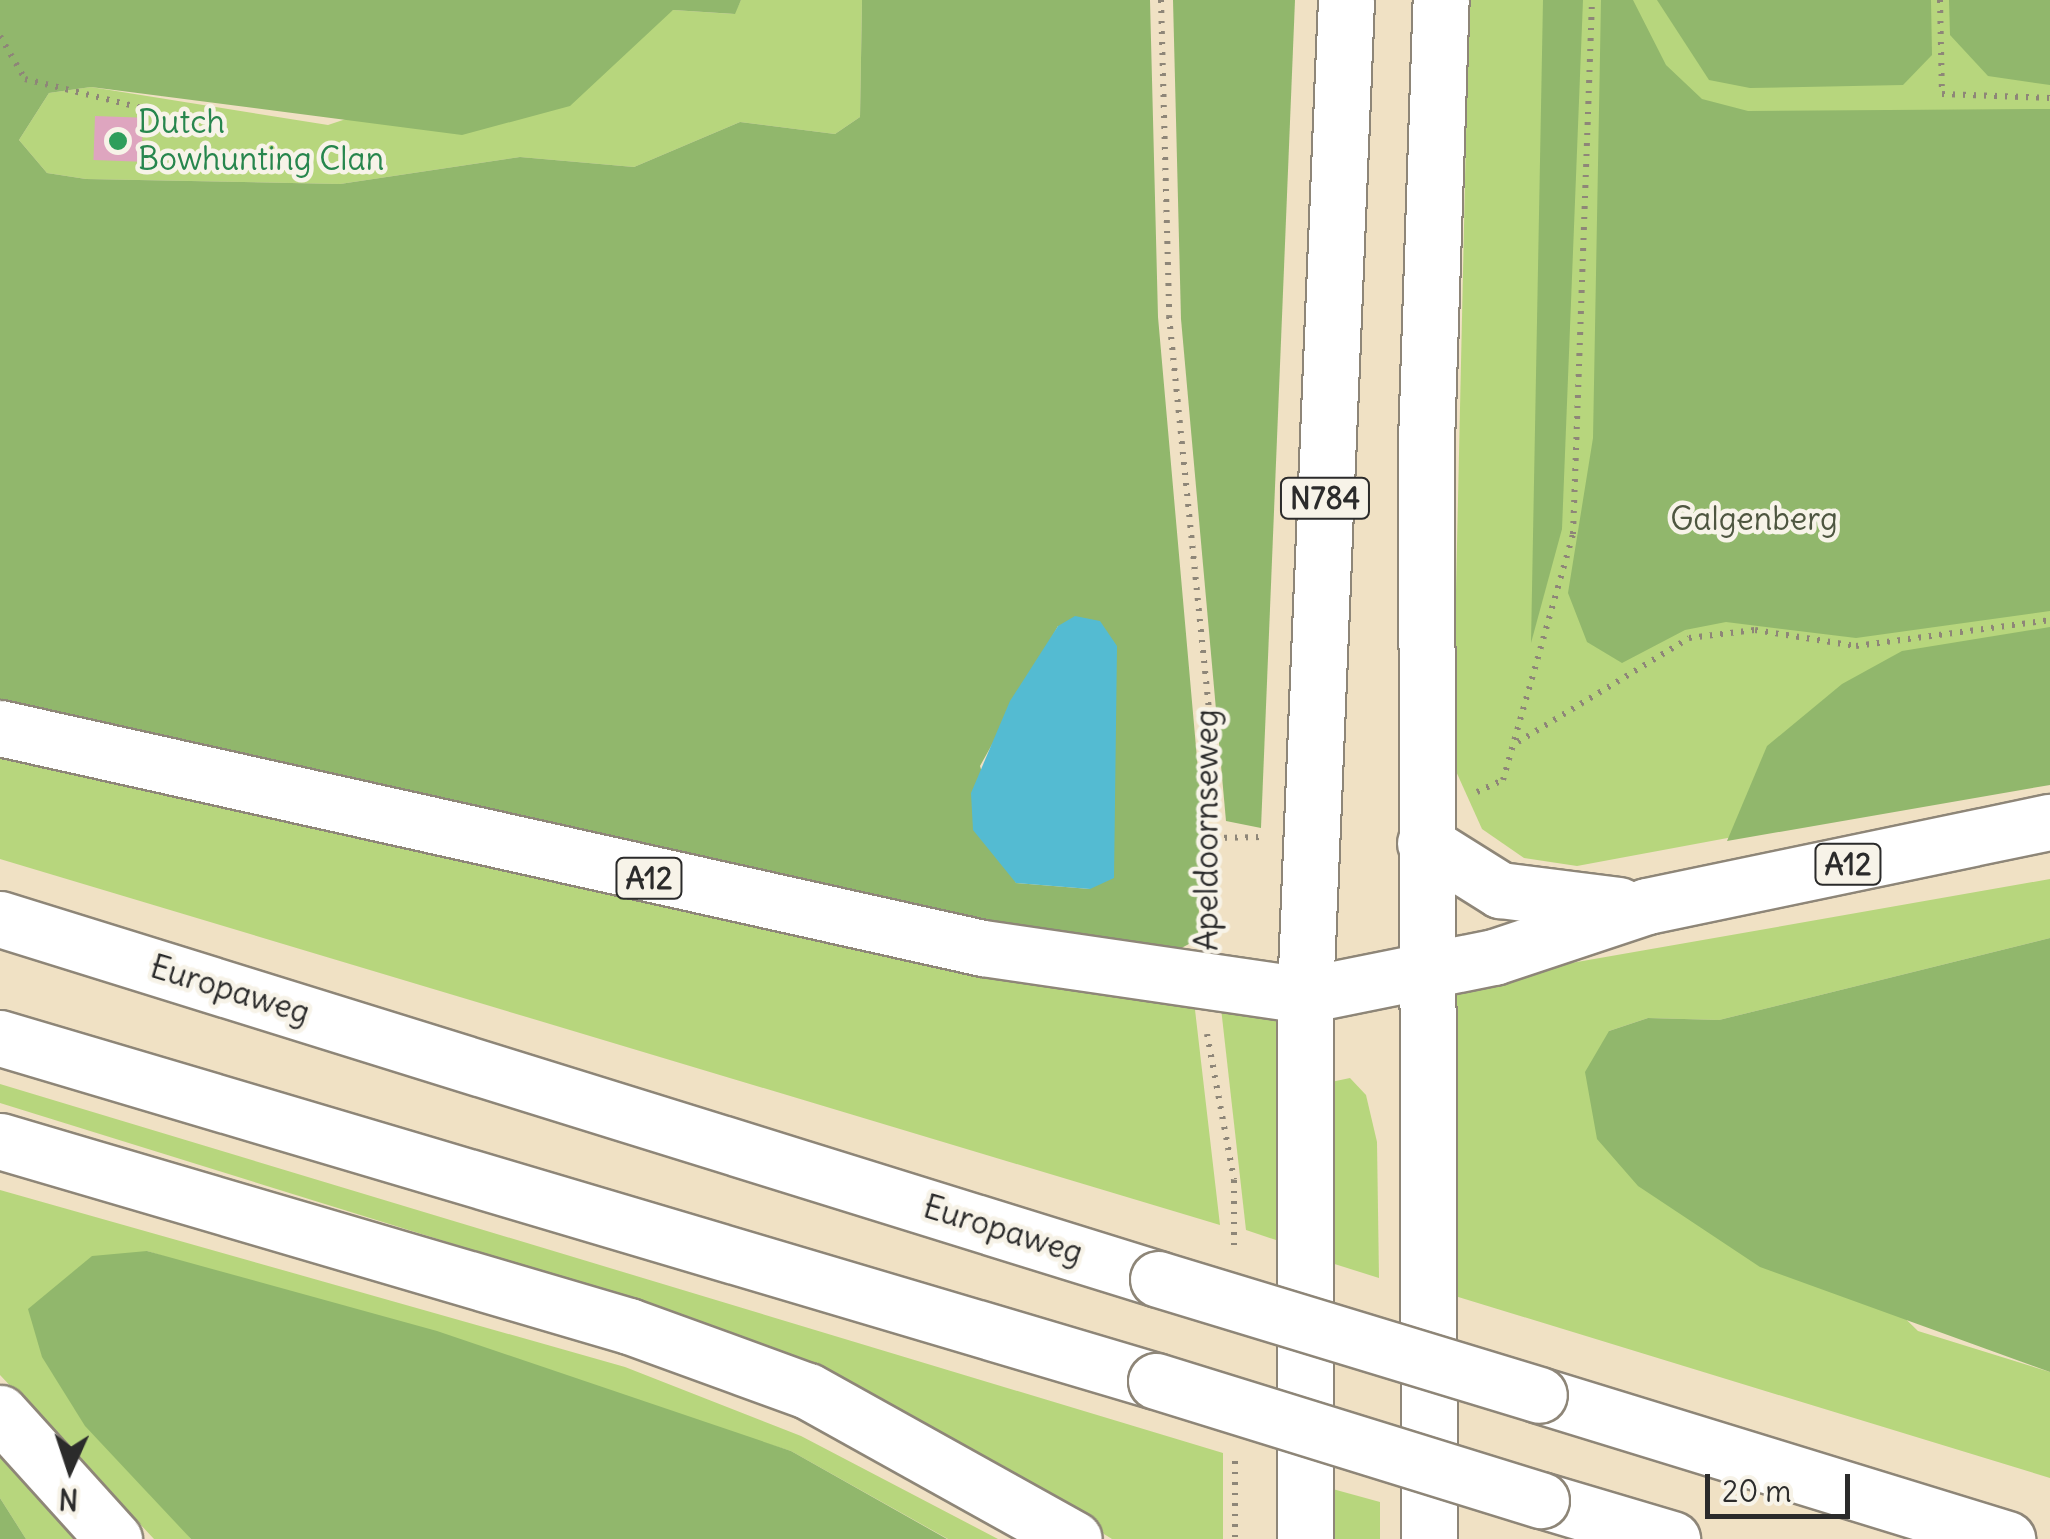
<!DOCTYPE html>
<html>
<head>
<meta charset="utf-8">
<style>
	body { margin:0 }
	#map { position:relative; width:2050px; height:1539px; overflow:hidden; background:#f0e1c4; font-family:Delius,sans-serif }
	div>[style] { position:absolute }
	.green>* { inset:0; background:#b7d67d }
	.forest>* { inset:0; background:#91b76c }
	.water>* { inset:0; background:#54bbd2 }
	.building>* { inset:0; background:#dea5bf; transform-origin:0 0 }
	.path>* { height:6px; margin-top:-3px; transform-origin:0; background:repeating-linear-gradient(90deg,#8e8678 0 2.5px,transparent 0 10.5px) }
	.roads { filter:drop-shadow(2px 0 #8e8678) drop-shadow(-2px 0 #8e8678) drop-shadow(0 2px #8e8678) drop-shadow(0 -2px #8e8678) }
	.primary>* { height:55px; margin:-27.5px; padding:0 27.5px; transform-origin:27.5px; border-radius:27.5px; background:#fff }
	.highway>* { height:55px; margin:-27.5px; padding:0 27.5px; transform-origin:27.5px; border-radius:27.5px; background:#fff }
	.bridges { filter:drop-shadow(2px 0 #8e8678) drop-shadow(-2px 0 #8e8678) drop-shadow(0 2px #8e8678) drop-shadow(0 -2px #8e8678) }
	.highway-bridge>* { height:55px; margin:-27.5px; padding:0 27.5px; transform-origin:27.5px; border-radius:27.5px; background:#fff }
	.dots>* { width:28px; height:28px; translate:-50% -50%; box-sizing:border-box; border:5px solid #f7f3e8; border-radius:50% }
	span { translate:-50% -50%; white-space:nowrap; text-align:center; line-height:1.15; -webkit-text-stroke:9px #f7f3e8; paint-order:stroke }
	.shield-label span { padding:2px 8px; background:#f7f3e8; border:2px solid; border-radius:8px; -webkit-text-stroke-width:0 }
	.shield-label { font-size:30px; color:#2b2b2b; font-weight:700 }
	.leisure-label { font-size:32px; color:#27864d }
	.left { translate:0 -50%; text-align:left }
	.park-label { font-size:32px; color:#4e5640 }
	.street-label { font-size:32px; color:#2b2b2b }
	.north { position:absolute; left:20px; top:1419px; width:100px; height:100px; -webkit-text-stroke:8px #f7f3e8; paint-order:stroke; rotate:183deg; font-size:28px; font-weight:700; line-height:40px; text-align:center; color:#2b2b2b }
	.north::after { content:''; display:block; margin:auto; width:35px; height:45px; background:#2b2b2b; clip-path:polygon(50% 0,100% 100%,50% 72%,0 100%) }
	.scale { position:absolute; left:1705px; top:1474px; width:145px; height:45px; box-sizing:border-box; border:5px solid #2b2b2b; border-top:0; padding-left:12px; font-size:30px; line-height:35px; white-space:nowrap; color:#2b2b2b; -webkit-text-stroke:8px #f7f3e8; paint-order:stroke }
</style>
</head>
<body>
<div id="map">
	<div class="green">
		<div style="clip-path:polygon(741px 0,862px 0,860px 117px,835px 134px,740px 122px,634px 167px,520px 157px,340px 184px,86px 179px,47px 173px,19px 140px,49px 93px,91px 87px,328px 125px,673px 10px,734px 14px)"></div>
		<div style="clip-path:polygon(1469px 0,2050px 0,2050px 778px,1577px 866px,1524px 858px,1482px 829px,1455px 769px,1453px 726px)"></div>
		<div style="clip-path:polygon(0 755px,861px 946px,1194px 1001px,1220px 1225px,0 859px)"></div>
		<div style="clip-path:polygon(2050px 879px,2050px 938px,1719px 1020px,1648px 1018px,1609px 1031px,1918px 1331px,2050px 1372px,2050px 1478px,1455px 1296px,1452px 984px)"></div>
		<div style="clip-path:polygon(1221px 1008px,1278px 1017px,1276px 1240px,1246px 1230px)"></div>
		<div style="clip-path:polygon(1350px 1078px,1366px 1095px,1377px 1142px,1379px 1278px,1325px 1261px,1331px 1082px)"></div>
		<div style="clip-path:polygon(0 1084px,1223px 1453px,1223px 1539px,1112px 1539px,920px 1420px,695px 1319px,0 1103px)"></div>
		<div style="clip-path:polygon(0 1190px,625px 1367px,801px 1436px,998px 1539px,948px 1539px,791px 1451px,147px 1251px,154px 1494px,191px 1539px,154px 1539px,0 1375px)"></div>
		<div style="clip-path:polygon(0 1452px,79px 1539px,26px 1539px,0 1498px)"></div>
		<div style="clip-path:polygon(1329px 1488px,1380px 1502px,1380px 1539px,1329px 1539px)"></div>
	</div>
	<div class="forest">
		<div style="clip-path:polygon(evenodd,0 0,741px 0,735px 14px,673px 10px,570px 106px,462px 135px,91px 87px,49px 93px,19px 140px,47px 173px,86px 179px,340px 184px,520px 157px,634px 167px,740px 122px,835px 134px,860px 117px,862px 0,1150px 0,1158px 317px,1202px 815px,1198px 939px,1165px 957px,1126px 953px,0 701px,0 0,1058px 626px,1090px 889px,1016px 883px,980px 766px,1058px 626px)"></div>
		<div style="clip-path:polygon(1173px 0,1295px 0,1261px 828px,1226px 821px,1181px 319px)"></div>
		<div style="clip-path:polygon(1543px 0,1583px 0,1562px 529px,1531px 643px)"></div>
		<div style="clip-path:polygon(1601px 0,1633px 0,1666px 65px,1702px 99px,1748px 111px,2050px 109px,2050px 611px,1856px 638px,1726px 622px,1685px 630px,1622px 663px,1587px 642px,1568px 593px,1593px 438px)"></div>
		<div style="clip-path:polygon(1657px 0,1931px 0,1932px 55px,1903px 85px,1750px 88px,1709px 80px)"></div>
		<div style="clip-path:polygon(1949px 0,2050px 0,2050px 85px,1988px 76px,1950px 35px)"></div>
		<div style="clip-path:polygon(2050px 627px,2050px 785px,1727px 841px,1767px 746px,1842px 684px,1902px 651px)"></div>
		<div style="clip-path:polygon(2050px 938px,2050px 1372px,1760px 1267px,1638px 1186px,1597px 1139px,1585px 1072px,1609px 1031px,1648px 1018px,1719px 1020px)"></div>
		<div style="clip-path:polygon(147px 1251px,437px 1331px,791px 1451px,947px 1539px,191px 1539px,85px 1426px,42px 1357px,28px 1309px,92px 1256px)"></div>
		<div style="clip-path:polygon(0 1498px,26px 1539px,0 1539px)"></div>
	</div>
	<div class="water">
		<div style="clip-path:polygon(1075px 616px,1100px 621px,1117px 646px,1114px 878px,1090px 889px,1016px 883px,973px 830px,971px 793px,1010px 701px,1058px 626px)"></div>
	</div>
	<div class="building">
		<div style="left:95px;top:116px;width:48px;height:44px;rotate:2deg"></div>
	</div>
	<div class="path">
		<div style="left:1161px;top:0;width:316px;rotate:88.5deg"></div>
		<div style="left:1169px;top:316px;width:437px;rotate:84.2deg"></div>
		<div style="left:1213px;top:751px;width:180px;rotate:91deg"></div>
		<div style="left:1940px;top:0;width:94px;rotate:88.8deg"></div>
		<div style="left:1942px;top:94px;width:108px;rotate:2.1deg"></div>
		<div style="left:0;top:36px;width:50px;rotate:59.8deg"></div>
		<div style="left:25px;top:79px;width:121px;rotate:13.9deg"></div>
		<div style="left:1518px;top:742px;width:200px;rotate:-31.3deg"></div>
		<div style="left:1689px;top:638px;width:66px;rotate:-6.9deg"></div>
		<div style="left:1755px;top:630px;width:102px;rotate:9deg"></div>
		<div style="left:1856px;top:646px;width:196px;rotate:-7.6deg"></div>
		<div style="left:1477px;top:792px;width:29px;rotate:-25deg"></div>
		<div style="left:1503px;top:780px;width:256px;rotate:-74.1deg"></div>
		<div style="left:1573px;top:534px;width:534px;rotate:-87.96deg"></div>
		<div style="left:1214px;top:838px;width:49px;rotate:-1.2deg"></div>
		<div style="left:1207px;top:1034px;width:148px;rotate:79.5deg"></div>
		<div style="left:1234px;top:1180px;width:68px;rotate:90deg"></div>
		<div style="left:1235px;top:1461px;width:78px;rotate:90deg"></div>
	</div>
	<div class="roads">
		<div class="primary">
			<div style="left:1305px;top:1539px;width:544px;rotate:-90deg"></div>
			<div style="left:1305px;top:995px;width:996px;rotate:-87.64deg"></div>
			<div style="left:1429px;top:1539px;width:1097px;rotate:-90.16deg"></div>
			<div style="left:1426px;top:442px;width:442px;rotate:-88.1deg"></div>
		</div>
		<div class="highway">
			<div style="left:0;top:728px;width:1007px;rotate:12.62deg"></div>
			<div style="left:983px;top:948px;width:325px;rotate:8.3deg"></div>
			<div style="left:1305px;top:995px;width:193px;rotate:-11.4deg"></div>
			<div style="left:1494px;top:957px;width:161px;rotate:-18.4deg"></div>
			<div style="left:1647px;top:906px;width:412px;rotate:-11.8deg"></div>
			<div style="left:1425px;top:843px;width:89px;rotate:32.1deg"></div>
			<div style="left:1500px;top:890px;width:120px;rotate:7.2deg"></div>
			<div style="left:0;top:919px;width:1213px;rotate:17.27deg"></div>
			<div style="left:0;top:1038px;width:1206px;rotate:16.53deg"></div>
			<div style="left:0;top:1141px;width:656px;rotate:16.39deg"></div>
			<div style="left:629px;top:1326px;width:190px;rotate:20deg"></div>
			<div style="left:808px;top:1391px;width:304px;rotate:29.1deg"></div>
			<div style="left:1539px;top:1395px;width:490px;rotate:17.1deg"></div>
			<div style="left:0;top:1413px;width:170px;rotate:47.9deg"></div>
			<div style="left:1541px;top:1500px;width:137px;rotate:16.6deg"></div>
		</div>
	</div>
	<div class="bridges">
		<div class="highway-bridge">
			<div style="left:1158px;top:1279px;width:398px;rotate:16.9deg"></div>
			<div style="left:1156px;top:1381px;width:403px;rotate:17.2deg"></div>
		</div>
	</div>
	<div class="dots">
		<div style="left:118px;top:141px;background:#2e9e5b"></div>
	</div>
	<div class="shield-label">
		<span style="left:1325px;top:498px">N784</span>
		<span style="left:1848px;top:864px">A12</span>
		<span style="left:649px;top:878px">A12</span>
	</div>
	<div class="leisure-label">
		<span class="left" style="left:138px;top:141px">Dutch<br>Bowhunting Clan</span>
	</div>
	<div class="park-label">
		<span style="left:1754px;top:519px">Galgenberg</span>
	</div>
	<div class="street-label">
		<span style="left:1207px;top:830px;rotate:-90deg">Apeldoornseweg</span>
		<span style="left:230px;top:990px;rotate:17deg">Europaweg</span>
		<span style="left:1003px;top:1230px;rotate:17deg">Europaweg</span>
	</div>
	<div class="north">N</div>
	<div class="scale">20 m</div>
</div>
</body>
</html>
